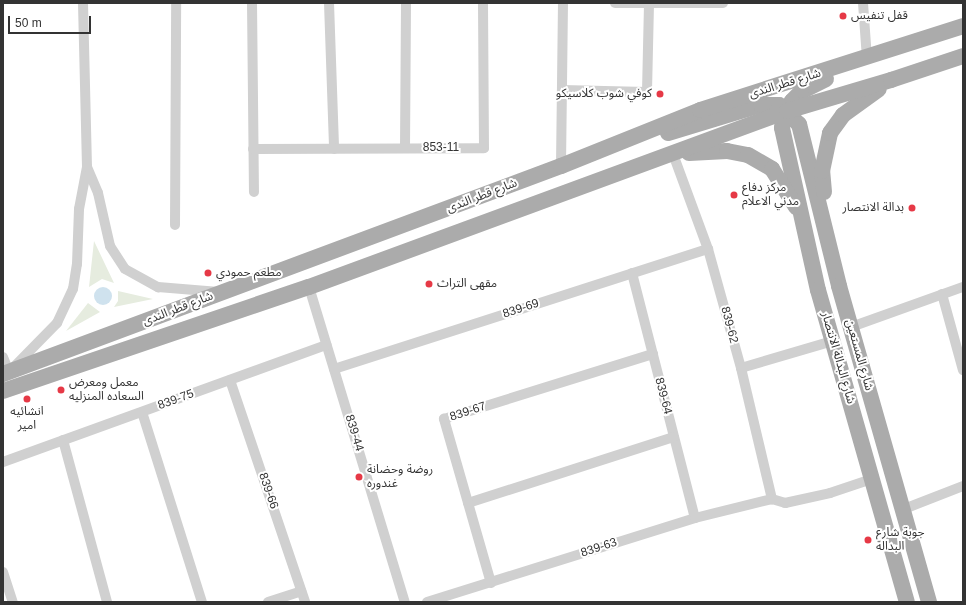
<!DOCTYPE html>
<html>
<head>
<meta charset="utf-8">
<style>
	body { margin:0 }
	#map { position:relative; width:966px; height:605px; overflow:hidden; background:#fff; font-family:Helvetica,"Noto Sans Arabic",sans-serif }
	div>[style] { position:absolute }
	.green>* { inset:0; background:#e6ecdf }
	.water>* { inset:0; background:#cfe2ee }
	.round { border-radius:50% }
	.minor>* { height:10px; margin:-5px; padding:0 5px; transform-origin:5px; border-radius:5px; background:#d0d0d0 }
	.primary>* { height:16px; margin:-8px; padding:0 8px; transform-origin:8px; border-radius:8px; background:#ababab }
	.dots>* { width:11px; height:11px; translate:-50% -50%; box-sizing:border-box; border:2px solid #fff; border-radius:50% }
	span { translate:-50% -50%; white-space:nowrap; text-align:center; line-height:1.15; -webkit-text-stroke:4px #fff; paint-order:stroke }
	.poi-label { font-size:12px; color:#333 }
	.left { translate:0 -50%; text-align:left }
	.right { translate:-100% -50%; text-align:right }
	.street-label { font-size:12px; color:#333 }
	.frame { position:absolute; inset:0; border:4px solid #333; pointer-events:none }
	.scale { position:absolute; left:8px; top:16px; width:83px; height:18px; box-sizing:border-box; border:2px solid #333; border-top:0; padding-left:5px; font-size:12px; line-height:14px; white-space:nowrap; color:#333; -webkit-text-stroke:3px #fff; paint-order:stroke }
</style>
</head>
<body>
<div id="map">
	<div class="green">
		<div style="clip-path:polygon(94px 241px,114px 283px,102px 279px,89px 287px)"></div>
		<div style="clip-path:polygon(118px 291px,153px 299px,114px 307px,118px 301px)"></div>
		<div style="clip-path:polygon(88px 303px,100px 312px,66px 331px)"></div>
	</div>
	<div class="water">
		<div class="round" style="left:94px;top:287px;width:18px;height:18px"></div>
	</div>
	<div class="minor">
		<div style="left:252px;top:3px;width:189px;rotate:89.4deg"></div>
		<div style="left:329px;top:3px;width:146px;rotate:88deg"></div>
		<div style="left:615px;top:3px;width:108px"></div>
		<div style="left:863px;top:3px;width:56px;rotate:85.9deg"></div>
		<div style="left:562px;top:90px;width:85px;rotate:1.3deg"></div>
		<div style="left:647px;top:92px;width:89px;rotate:-88.7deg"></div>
		<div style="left:405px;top:148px;width:145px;rotate:-89.6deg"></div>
		<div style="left:253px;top:149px;width:231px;rotate:-0.2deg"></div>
		<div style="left:484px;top:148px;width:145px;rotate:-90.4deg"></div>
		<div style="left:673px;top:154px;width:101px;rotate:69.8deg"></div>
		<div style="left:708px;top:249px;width:123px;rotate:74.5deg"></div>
		<div style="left:741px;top:368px;width:135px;rotate:76.7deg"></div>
		<div style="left:561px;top:166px;width:163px;rotate:-89.3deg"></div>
		<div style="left:87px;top:167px;width:28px;rotate:67deg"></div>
		<div style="left:98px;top:193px;width:54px;rotate:77.2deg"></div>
		<div style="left:110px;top:246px;width:27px;rotate:57deg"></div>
		<div style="left:125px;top:269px;width:38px;rotate:29deg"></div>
		<div style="left:158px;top:287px;width:61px;rotate:4.7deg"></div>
		<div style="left:175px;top:225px;width:222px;rotate:-89.7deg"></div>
		<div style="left:632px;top:273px;width:253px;rotate:75.6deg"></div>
		<div style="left:309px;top:287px;width:329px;rotate:73.1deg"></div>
		<div style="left:942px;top:294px;width:79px;rotate:74.6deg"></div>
		<div style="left:851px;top:327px;width:119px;rotate:-19.7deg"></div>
		<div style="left:3px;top:357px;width:16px;rotate:68deg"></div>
		<div style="left:9px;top:372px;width:69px;rotate:-45.6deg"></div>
		<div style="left:57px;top:323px;width:38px;rotate:-65deg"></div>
		<div style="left:73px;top:289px;width:25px;rotate:-81deg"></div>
		<div style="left:77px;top:264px;width:55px;rotate:-87.9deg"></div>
		<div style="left:79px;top:209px;width:43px;rotate:-79.2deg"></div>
		<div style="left:87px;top:167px;width:164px;rotate:-91.4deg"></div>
		<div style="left:741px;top:368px;width:96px;rotate:-16.4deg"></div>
		<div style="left:334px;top:369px;width:393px;rotate:-17.8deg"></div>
		<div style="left:230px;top:380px;width:234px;rotate:71.3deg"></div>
		<div style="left:142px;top:412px;width:199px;rotate:72.5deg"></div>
		<div style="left:63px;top:440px;width:168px;rotate:74.8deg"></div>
		<div style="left:3px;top:462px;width:344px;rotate:-19.9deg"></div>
		<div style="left:468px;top:503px;width:216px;rotate:-17.8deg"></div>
		<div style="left:904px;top:509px;width:63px;rotate:-21.3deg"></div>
		<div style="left:3px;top:572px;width:32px;rotate:72deg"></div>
		<div style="left:491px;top:583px;width:171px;rotate:-106deg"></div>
		<div style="left:444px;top:419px;width:219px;rotate:-17.3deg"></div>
		<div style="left:268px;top:602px;width:35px;rotate:-18deg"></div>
		<div style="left:427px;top:602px;width:281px;rotate:-17.4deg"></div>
		<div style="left:695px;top:518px;width:79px;rotate:-13.9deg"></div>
		<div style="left:772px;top:499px;width:14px;rotate:17deg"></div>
		<div style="left:785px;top:503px;width:46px;rotate:-12.5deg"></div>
		<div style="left:830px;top:493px;width:44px;rotate:-18.4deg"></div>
	</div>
	<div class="primary">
		<div style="left:826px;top:79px;width:28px;rotate:153deg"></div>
		<div style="left:801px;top:92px;width:13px;rotate:135deg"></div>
		<div style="left:792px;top:101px;width:20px;rotate:117deg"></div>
		<div style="left:783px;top:119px;width:9px;rotate:96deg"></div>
		<div style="left:782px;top:128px;width:166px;rotate:77.5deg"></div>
		<div style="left:818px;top:290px;width:324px;rotate:74.1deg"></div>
		<div style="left:668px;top:133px;width:97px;rotate:-16.8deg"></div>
		<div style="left:761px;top:105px;width:18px"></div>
		<div style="left:779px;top:105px;width:28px;rotate:44deg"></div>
		<div style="left:799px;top:124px;width:167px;rotate:76.1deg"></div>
		<div style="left:839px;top:286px;width:329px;rotate:74.1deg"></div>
		<div style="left:689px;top:153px;width:38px;rotate:-3deg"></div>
		<div style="left:727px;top:151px;width:21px;rotate:11deg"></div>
		<div style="left:748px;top:155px;width:28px;rotate:30deg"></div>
		<div style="left:772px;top:169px;width:45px;rotate:57.7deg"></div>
		<div style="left:824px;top:192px;width:21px;rotate:-95deg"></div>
		<div style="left:822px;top:171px;width:39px;rotate:-78deg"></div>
		<div style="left:830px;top:133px;width:22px;rotate:-54deg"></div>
		<div style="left:843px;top:115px;width:44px;rotate:-35.8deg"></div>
		<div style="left:3px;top:374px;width:596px;rotate:-20.44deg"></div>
		<div style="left:561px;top:166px;width:150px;rotate:-21.9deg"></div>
		<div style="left:700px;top:110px;width:276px;rotate:-17.7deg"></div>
		<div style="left:3px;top:391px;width:323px;rotate:-18.8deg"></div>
		<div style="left:309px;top:287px;width:509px;rotate:-20.21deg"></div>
		<div style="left:787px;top:111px;width:109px;rotate:-16.6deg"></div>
		<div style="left:891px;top:80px;width:76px;rotate:-18.4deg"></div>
	</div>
	<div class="dots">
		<div style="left:843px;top:16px;background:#e63946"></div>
		<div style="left:660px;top:94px;background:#e63946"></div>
		<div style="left:734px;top:195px;background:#e63946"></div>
		<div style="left:912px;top:208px;background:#e63946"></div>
		<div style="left:208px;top:273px;background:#e63946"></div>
		<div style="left:429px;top:284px;background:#e63946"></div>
		<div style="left:61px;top:390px;background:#e63946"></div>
		<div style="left:27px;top:399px;background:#e63946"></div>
		<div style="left:359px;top:477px;background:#e63946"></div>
		<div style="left:868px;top:540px;background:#e63946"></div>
	</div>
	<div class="poi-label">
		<span class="left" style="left:851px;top:16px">قفل تنفيس</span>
		<span class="right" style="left:652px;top:94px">كوفي شوب كلاسيكو</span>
		<span class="left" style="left:742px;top:195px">مركز دفاع<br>مدني الاعلام</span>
		<span class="right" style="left:904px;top:208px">بدالة الانتصار</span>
		<span class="left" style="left:216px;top:273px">مطعم حمودي</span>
		<span class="left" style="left:437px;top:284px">مقهى التراث</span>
		<span class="left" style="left:69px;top:390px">معمل ومعرض<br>السعاده المنزليه</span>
		<span style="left:27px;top:419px">انشائيه<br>امير</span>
		<span class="left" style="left:367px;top:477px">روضة وحضانة<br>غندوره</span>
		<span class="left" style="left:876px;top:540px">جوبة شارع<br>البدالة</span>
	</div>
	<div class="street-label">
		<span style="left:785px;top:84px;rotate:-17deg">شارع قطر الندى</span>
		<span style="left:441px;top:148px">853-11</span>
		<span style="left:482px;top:196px;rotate:-21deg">شارع قطر الندى</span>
		<span style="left:178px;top:309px;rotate:-21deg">شارع قطر الندى</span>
		<span style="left:521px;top:309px;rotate:-18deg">839-69</span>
		<span style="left:729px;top:325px;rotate:75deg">839-62</span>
		<span style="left:859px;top:355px;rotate:74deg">شارع المستعين</span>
		<span style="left:838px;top:358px;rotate:74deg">شارع البدالة الانتصار</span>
		<span style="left:663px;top:396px;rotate:75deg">839-64</span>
		<span style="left:176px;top:400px;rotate:-20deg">839-75</span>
		<span style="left:468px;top:412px;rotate:-18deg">839-67</span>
		<span style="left:354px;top:433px;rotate:73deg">839-44</span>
		<span style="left:268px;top:491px;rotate:71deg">839-66</span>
		<span style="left:599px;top:548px;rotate:-18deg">839-63</span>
	</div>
	<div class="frame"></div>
	<div class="scale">50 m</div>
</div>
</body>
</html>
